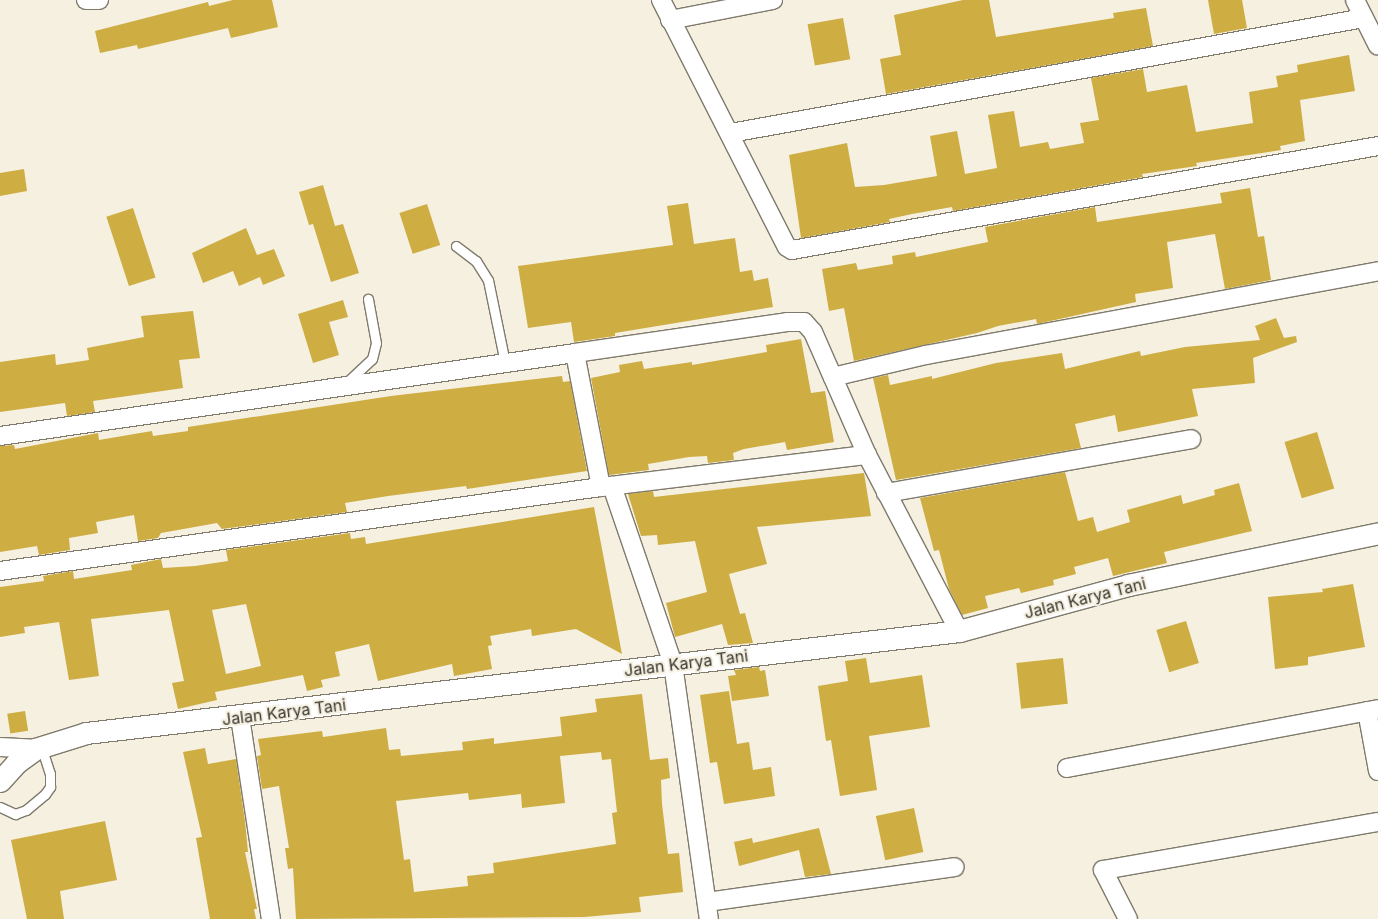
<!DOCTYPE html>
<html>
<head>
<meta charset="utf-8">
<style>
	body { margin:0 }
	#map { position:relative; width:1378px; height:919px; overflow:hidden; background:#f5f0e0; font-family:Inter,sans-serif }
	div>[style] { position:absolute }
	.building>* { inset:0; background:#cead43; transform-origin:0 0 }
	.roads { filter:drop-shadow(1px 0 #7f7a6c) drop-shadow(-1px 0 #7f7a6c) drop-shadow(0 1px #7f7a6c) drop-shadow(0 -1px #7f7a6c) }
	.service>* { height:9px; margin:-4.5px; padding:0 4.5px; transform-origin:4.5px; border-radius:4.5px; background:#fff }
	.minor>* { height:18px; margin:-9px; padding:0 9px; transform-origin:9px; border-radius:9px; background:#fff }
	.tertiary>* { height:21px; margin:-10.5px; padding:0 10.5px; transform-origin:10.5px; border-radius:10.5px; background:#fff }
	span { translate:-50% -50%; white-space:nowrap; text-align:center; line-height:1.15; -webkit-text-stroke:4px #f5f0e0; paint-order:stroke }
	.street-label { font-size:16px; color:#37352f }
</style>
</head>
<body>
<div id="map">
	<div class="building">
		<div style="clip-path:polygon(233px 0,272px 0,278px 27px,231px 38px,228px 28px,138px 49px,137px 45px,100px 53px,95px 31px,208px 2px,209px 6px)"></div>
		<div style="clip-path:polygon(963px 0,989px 0,996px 37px,1114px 18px,1113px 13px,1146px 8px,1153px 46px,886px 94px,880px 59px,901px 55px,894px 15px)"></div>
		<div style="clip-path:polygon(1208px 0,1242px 0,1247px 28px,1214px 34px)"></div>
		<div style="left:843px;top:18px;width:42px;height:36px;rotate:80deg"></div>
		<div style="clip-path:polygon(1349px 55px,1355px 91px,1300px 100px,1305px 141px,1280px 146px,1281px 150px,1196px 163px,1197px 166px,1142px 174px,1143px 177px,953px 211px,952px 207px,912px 214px,889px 219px,890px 222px,801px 238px,789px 155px,847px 143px,855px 187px,884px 185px,937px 176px,930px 136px,957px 131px,965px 174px,997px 168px,988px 115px,1014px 111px,1020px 147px,1048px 142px,1050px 149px,1084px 143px,1080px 123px,1099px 120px,1091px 78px,1143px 69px,1147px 92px,1187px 85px,1196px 132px,1253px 123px,1249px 92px,1278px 87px,1276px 76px,1298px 72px,1297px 65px)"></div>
		<div style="clip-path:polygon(24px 169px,27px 191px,0 196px,0 173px)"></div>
		<div style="clip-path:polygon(323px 185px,335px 226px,343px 224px,359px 273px,331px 282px,313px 224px,309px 225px,299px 192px)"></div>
		<div style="clip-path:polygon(1250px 188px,1258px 237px,1264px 236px,1271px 280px,1225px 289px,1215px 234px,1167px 242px,1173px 288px,1135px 294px,1136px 302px,1037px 324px,1036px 319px,998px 326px,977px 333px,854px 361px,844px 308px,829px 311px,822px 269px,856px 263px,858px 270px,893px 264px,892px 256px,915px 252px,916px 257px,988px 242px,985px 227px,1095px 207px,1097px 222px,1222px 203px,1220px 193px)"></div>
		<div style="clip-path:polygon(688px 203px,694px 244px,735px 238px,740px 272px,752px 270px,754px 281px,768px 278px,773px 307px,615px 333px,615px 336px,574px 342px,571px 322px,528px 328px,518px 266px,673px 245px,667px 206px)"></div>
		<div style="left:427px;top:204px;width:43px;height:29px;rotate:72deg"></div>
		<div style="left:133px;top:208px;width:73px;height:28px;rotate:72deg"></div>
		<div style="clip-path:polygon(246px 228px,257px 255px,274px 249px,285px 276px,263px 285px,260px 277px,239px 286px,233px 271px,203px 283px,192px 253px)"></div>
		<div style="clip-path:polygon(343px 300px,348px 317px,329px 322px,339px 355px,313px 363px,298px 314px)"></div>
		<div style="clip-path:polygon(193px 311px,200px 358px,179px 360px,183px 388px,93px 401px,95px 412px,67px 416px,65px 403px,0 412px,0 362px,55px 354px,56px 365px,89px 360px,87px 348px,144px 337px,141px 316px)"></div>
		<div style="clip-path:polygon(1276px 318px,1284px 338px,1296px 336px,1297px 342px,1253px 358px,1255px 383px,1192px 389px,1198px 416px,1118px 432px,1115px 415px,1075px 424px,1081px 448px,896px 480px,873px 378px,888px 375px,890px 385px,932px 376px,932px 379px,996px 363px,1062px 353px,1065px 369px,1140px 351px,1141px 356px,1185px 347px,1260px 340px,1255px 326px)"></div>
		<div style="clip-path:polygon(801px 339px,811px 393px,825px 391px,834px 442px,787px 450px,785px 442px,744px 449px,733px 453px,734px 460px,708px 463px,707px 456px,689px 457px,648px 464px,649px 470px,609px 475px,591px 378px,620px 372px,619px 365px,642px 361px,644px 369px,692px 362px,692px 365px,767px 352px,766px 345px)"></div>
		<div style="clip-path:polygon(562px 376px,563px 382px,570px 381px,587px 471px,467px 489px,466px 486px,388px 496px,345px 503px,347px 512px,222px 529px,217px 523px,161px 533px,158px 538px,138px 541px,134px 515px,96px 522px,98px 533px,69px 538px,70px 550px,39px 555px,37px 546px,0 552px,0 446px,14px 445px,15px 449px,98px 433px,99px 440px,152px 431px,153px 436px,188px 431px,188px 427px,391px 396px)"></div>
		<div style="left:1317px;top:432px;width:59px;height:34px;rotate:73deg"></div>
		<div style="clip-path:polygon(1065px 472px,1078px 521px,1093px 517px,1097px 532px,1130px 522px,1127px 510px,1181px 495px,1183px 504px,1215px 495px,1214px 490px,1239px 483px,1252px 531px,1164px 552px,1167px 563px,1113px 576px,1108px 558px,1074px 567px,1076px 574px,1053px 580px,1054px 585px,1021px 593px,1019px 588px,985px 596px,988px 608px,962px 615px,949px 589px,939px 550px,934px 551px,920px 498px)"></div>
		<div style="clip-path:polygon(864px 473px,871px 516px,757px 527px,767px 564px,729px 574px,740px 614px,745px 613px,753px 643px,728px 645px,722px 624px,675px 637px,666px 603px,707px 592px,695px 541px,658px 545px,657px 535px,641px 536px,628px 494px,653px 491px,654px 497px)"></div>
		<div style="clip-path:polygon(evenodd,594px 507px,622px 654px,576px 629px,532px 636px,531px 629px,490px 636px,492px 645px,488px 646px,492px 669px,454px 676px,452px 664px,378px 681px,369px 644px,335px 652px,340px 676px,321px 680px,323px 687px,307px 691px,303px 675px,215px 692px,217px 700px,178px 709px,172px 683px,184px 681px,169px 610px,91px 619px,99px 676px,69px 680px,59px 622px,24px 627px,25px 633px,0 637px,0 587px,44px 581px,43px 576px,73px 571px,74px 579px,132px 570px,131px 565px,161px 559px,163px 568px,195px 566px,228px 561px,226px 550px,350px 533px,351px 539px,365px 537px,366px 544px,594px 507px,246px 604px,261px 666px,226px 674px,212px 610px,246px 604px)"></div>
		<div style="clip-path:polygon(1353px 584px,1365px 647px,1308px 657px,1308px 665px,1275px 669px,1268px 597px,1323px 592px,1322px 589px)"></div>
		<div style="left:1186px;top:621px;width:44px;height:31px;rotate:73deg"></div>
		<div style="clip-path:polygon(866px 658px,870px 683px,922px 675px,930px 727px,869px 736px,877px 790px,840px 796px,831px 740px,826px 741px,818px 686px,848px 681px,845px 661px)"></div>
		<div style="left:1063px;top:658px;width:46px;height:47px;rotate:84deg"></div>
		<div style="clip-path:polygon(759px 667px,760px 671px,765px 670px,769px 696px,732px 701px,728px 676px,736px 675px,734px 670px)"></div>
		<div style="clip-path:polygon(729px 691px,737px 744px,749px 742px,753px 770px,771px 767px,775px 796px,724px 804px,717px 762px,710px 763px,700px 695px)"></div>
		<div style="clip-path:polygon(evenodd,642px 694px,650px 760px,668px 758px,670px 778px,661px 780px,662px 804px,668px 854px,679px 853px,683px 892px,639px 897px,641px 912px,584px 917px,296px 919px,293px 868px,288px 869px,285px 848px,289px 848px,279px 786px,262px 789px,257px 756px,261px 755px,258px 739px,322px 731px,323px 737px,386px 728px,389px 750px,400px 749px,401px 756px,463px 750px,462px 742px,494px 738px,494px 744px,562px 736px,560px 717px,597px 712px,595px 699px,642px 694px,601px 752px,602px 760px,611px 759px,617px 812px,612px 813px,616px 844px,493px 863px,494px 873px,467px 876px,468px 886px,414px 892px,410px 859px,404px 860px,396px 801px,468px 793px,469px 800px,521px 794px,522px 808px,565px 803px,560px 756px,601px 752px)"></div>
		<div style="left:25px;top:711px;width:20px;height:18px;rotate:81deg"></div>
		<div style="clip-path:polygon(205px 748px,208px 764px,236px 759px,245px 821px,248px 852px,245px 852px,257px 909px,254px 909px,256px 919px,210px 919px,196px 838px,202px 837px,183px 752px)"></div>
		<div style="left:914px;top:808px;width:45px;height:39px;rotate:78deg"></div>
		<div style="clip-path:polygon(105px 821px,117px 880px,60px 891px,64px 919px,27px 919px,11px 840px)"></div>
		<div style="clip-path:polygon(819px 828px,831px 874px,805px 877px,799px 850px,739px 866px,734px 842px,752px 838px,753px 843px)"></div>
	</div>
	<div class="roads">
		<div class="service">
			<div style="left:456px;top:246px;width:25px;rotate:37deg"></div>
			<div style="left:476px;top:261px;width:22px;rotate:58deg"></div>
			<div style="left:488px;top:280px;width:85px;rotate:78.4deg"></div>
			<div style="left:346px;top:383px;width:35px;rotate:-43deg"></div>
			<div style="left:372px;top:359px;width:16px;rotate:-76deg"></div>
			<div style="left:376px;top:343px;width:45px;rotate:-100.3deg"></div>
			<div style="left:0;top:807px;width:17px;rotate:25deg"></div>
			<div style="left:15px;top:814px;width:12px;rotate:-20deg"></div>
			<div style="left:26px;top:810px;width:25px;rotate:-40deg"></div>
			<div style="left:45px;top:794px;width:9px;rotate:-54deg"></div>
			<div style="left:50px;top:787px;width:13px;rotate:-90deg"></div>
			<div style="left:50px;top:774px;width:29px;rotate:-108deg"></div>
		</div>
		<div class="minor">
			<div style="left:86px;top:0;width:13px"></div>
			<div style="left:661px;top:0;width:277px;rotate:63deg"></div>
			<div style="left:787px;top:247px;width:6px;rotate:31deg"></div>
			<div style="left:792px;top:250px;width:595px;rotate:-10.06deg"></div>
			<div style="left:1355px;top:0;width:51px;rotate:63.4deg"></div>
			<div style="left:670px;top:20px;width:105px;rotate:-11deg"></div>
			<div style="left:731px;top:133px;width:643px;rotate:-10.3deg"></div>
			<div style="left:833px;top:377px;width:96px;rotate:-13.3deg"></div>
			<div style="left:926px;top:355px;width:460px;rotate:-10.5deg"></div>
			<div style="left:0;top:436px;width:581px;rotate:-8.21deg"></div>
			<div style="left:612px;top:486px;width:188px;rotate:71.1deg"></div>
			<div style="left:673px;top:664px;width:258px;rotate:82deg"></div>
			<div style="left:601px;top:487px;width:136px;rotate:-101deg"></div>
			<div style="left:575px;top:353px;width:214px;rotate:-8.3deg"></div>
			<div style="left:787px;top:322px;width:17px"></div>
			<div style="left:804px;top:322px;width:13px;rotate:48deg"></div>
			<div style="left:813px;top:332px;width:134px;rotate:66.3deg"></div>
			<div style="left:886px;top:493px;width:310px;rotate:-10deg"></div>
			<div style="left:0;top:571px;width:607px;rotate:-7.96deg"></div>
			<div style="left:601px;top:487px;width:268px;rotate:-6.9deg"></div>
			<div style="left:867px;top:455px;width:199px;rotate:62.4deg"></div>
			<div style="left:1367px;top:711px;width:61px;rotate:79.6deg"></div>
			<div style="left:240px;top:717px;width:204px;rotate:81.3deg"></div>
			<div style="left:0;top:747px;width:35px;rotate:3deg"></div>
			<div style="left:1067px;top:768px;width:317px;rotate:-10.7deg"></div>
			<div style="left:707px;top:902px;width:250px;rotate:-8deg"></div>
			<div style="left:1128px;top:919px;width:55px;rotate:-117deg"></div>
			<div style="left:1103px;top:870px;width:279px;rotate:-9.9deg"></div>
		</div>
		<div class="tertiary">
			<div style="left:0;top:781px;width:24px;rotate:-48deg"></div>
			<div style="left:16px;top:763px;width:24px;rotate:-36deg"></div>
			<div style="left:35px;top:749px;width:53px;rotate:-17.4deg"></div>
			<div style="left:86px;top:733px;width:879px;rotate:-6.66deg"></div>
			<div style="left:959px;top:631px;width:175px;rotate:-15.2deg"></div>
			<div style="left:1128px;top:585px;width:255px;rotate:-11.7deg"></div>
		</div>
	</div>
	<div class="street-label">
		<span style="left:1085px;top:598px;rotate:-14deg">Jalan Karya Tani</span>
		<span style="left:686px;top:663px;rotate:-7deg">Jalan Karya Tani</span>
		<span style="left:284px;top:712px;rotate:-7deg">Jalan Karya Tani</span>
	</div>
</div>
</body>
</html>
